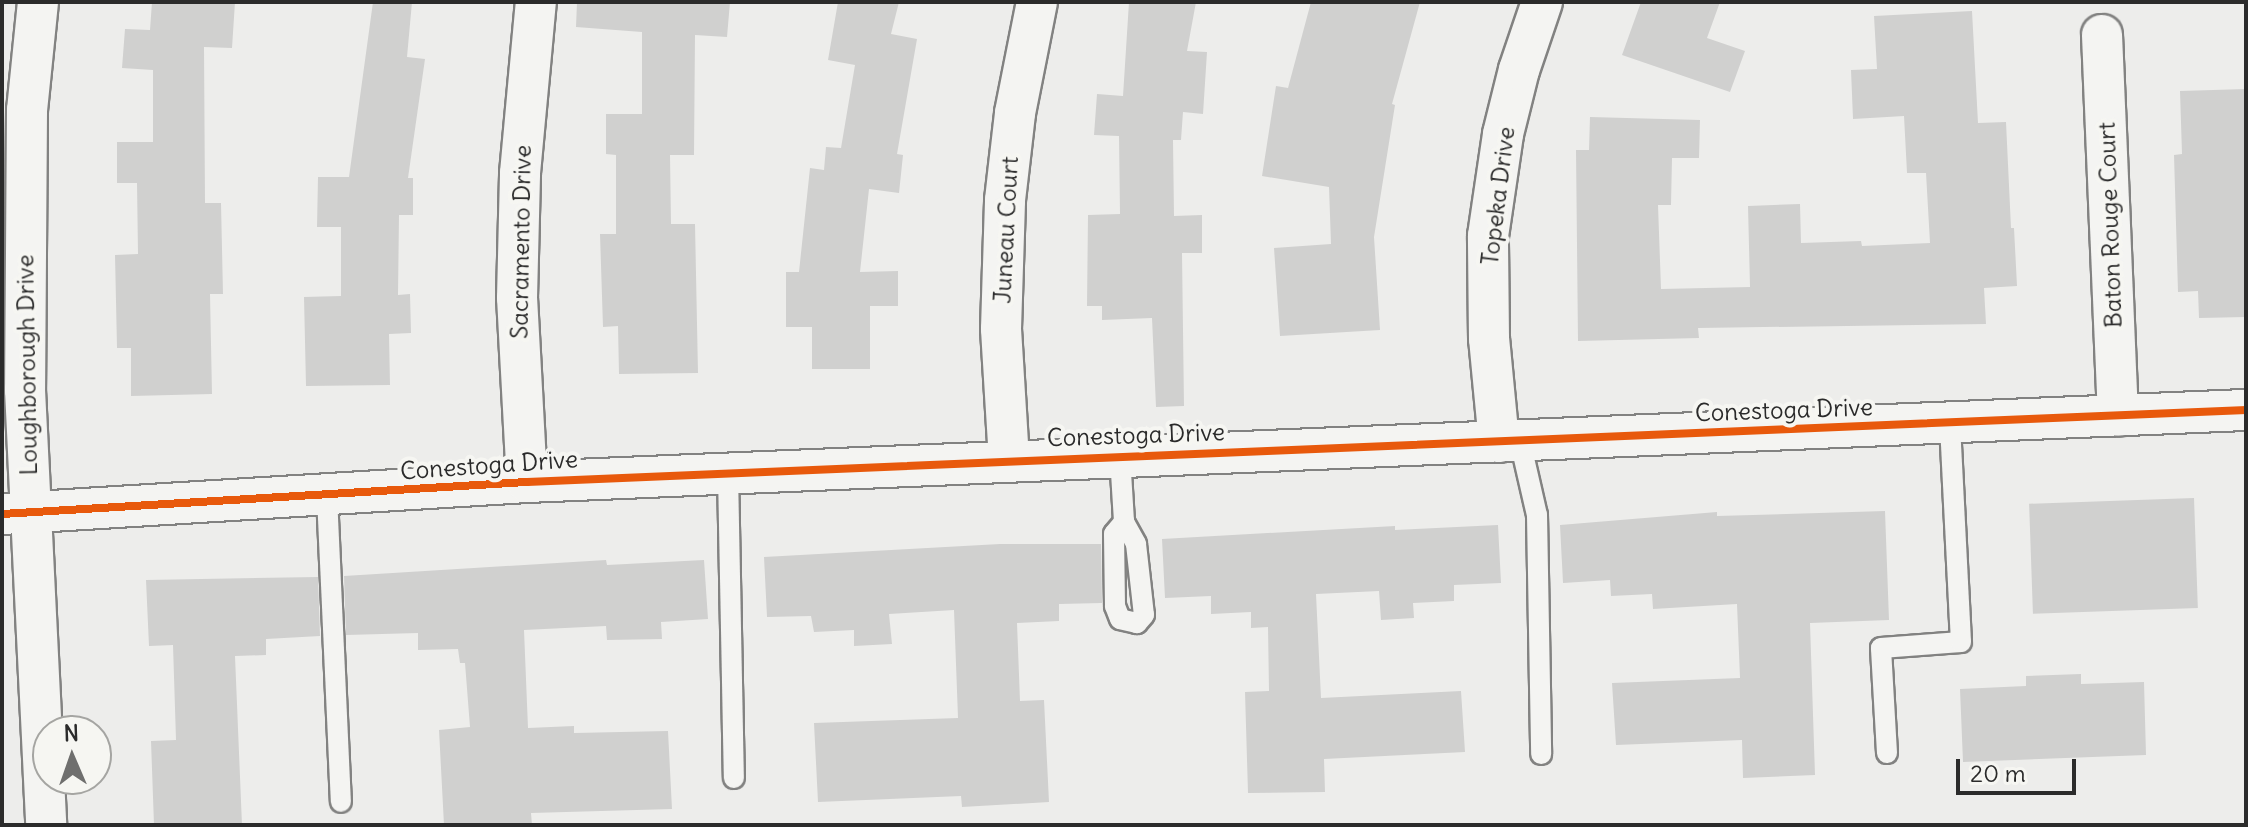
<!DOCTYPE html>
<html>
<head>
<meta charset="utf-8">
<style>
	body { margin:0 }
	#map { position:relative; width:2248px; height:827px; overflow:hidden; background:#ededeb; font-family:Delius,sans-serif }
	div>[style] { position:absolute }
	.building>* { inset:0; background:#d0d0cf; transform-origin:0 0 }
	.roads { filter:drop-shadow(2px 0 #828281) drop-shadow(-2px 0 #828281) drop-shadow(0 2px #828281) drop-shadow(0 -2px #828281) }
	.service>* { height:20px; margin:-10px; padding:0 10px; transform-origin:10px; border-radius:10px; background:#f4f4f2 }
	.minor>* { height:40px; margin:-20px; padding:0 20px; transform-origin:20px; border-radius:20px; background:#f4f4f2 }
	.cycleway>* { height:8px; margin:-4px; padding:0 4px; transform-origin:4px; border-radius:4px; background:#e8590c }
	span { translate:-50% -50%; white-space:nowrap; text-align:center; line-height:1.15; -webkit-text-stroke:8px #f6f6f2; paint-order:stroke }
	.street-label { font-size:24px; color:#2b2b2b }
	.frame { position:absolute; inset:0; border:4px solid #2b2b2b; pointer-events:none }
	.north { position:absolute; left:32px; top:715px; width:80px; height:80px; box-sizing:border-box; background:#f6f6f2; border:2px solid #a5a5a2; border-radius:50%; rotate:358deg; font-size:22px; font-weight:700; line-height:32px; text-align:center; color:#2b2b2b }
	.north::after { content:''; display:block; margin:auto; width:28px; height:36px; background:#6f6f6e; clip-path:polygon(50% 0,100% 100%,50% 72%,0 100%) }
	.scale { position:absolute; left:1956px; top:759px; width:120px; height:36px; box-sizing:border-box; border:4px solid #2b2b2b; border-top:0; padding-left:10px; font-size:24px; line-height:28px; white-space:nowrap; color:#2b2b2b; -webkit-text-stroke:6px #f6f6f2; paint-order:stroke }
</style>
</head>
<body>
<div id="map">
	<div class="building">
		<div style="clip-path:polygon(152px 2px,235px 2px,232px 48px,204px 47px,205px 203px,221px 203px,223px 294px,210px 294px,212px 394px,131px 396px,131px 348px,117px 348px,115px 255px,138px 254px,137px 183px,117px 183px,117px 142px,153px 142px,153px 70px,122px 68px,125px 29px,150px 30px)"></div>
		<div style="clip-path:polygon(373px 2px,412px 2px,407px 57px,425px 59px,408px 178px,413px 178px,413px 215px,399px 215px,398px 295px,410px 294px,411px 333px,389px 334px,390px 385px,306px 386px,304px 297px,341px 296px,341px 227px,317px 227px,318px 177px,349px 177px)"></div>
		<div style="clip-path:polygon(577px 2px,730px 2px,727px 37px,695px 35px,694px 155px,670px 155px,671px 224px,695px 224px,698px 373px,619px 374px,618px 326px,603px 327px,600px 234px,616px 234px,616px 155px,606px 154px,606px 114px,642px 114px,642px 32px,576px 27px)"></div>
		<div style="clip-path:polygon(838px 2px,899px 2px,891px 34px,917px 39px,897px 154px,903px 155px,899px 193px,869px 189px,860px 272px,898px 271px,898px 306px,870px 306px,870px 369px,812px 369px,812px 327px,786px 327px,786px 272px,799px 272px,810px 168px,824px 170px,826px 147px,841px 148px,855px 65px,828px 60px)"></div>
		<div style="clip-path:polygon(1129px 2px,1196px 2px,1187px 51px,1207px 52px,1203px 114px,1183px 112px,1181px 140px,1173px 140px,1174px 216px,1202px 215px,1202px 253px,1182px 253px,1184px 406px,1156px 407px,1152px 318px,1102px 320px,1102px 306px,1087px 306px,1088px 215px,1120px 214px,1119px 136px,1094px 135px,1097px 94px,1123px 96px)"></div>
		<div style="clip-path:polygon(1311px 2px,1420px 2px,1392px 104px,1395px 105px,1374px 237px,1380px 330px,1280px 336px,1274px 248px,1331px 244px,1329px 187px,1262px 176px,1276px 86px,1288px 88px)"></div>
		<div style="clip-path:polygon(1641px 2px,1720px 2px,1707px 38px,1745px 51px,1730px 92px,1622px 55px)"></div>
		<div style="clip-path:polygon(1972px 11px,1978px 123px,2006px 122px,2011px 228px,2014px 228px,2017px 286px,1984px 288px,1986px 324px,1698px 328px,1699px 338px,1578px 341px,1576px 150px,1589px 150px,1590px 117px,1700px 120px,1699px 158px,1672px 158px,1671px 205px,1658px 205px,1661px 289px,1750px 287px,1748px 206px,1800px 204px,1801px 243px,1861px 241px,1862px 246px,1930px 243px,1926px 173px,1907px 173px,1904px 116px,1853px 119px,1851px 70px,1877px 69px,1874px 16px)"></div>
		<div style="clip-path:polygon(2246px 89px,2246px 317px,2199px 318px,2198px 291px,2178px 292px,2174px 155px,2182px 154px,2180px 91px)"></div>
		<div style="left:2194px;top:498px;width:110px;height:165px;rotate:88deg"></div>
		<div style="clip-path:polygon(1885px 511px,1889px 620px,1810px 623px,1815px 775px,1743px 778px,1742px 740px,1616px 745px,1612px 683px,1740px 678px,1737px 604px,1653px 609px,1652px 594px,1611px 596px,1610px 580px,1563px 583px,1560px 525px,1717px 512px,1717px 516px)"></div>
		<div style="clip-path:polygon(1498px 525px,1501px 583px,1454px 585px,1454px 601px,1413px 603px,1414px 618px,1381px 620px,1379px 591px,1316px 594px,1321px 698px,1461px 691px,1465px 752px,1324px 759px,1325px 792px,1248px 793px,1245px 692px,1269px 691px,1268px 627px,1251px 628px,1251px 612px,1211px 614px,1211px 596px,1165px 598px,1162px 539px,1395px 526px,1395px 530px)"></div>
		<div style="clip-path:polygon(1000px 544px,1101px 544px,1102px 603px,1059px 604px,1059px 621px,1017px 623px,1020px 701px,1044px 700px,1049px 802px,962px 807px,961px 796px,818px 802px,814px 723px,958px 718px,954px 610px,889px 614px,892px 644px,854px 646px,854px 630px,814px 632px,811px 616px,767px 617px,764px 557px)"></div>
		<div style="clip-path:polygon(606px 560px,607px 565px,704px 560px,708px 619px,661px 622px,662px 639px,607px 640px,606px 626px,524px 630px,528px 728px,574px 726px,574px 733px,668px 731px,672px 809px,531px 813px,532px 825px,444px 825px,439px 730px,470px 727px,465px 663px,460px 663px,458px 649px,418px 650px,418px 633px,346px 635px,344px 576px)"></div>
		<div style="clip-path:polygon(318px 577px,320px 636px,266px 639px,266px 655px,235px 656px,242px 825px,154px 825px,151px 741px,176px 740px,173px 645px,149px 646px,146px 580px)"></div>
		<div style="clip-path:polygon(2081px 674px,2081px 684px,2144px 682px,2146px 755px,1963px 762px,1960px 689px,2026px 686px,2026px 676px)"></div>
	</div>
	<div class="roads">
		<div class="service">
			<div style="left:1520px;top:441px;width:76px;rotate:77.1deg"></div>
			<div style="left:1537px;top:515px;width:239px;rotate:89deg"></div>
			<div style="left:1120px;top:456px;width:66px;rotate:86.5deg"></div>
			<div style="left:1124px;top:522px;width:25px;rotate:61deg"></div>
			<div style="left:1136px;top:544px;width:71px;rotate:83.6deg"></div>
			<div style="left:1144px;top:615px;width:11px;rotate:131deg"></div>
			<div style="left:1137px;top:623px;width:17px;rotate:-167deg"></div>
			<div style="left:1120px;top:619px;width:14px;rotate:-111deg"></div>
			<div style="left:1115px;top:606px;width:72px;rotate:-90.8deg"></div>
			<div style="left:1114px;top:534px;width:16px;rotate:-50deg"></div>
			<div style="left:728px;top:473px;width:305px;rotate:88.9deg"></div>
			<div style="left:327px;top:496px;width:306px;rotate:87.4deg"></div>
			<div style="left:1887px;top:753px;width:105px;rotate:-93.3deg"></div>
			<div style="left:1881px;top:648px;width:80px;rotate:-4.3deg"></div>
			<div style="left:1961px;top:642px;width:219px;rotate:-92.9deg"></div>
		</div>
		<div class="minor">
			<div style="left:38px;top:2px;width:109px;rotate:95.8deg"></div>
			<div style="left:27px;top:110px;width:280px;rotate:90.4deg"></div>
			<div style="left:25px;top:390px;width:436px;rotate:87.2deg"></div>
			<div style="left:2102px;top:35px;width:381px;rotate:87.6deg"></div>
			<div style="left:1499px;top:442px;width:103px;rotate:-95.5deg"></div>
			<div style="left:1489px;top:339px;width:103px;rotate:-90.6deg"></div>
			<div style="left:1488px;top:236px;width:103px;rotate:-81.6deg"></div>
			<div style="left:1503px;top:134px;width:66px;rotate:-76deg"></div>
			<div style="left:1519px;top:70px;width:72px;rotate:-71.3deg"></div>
			<div style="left:1009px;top:460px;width:131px;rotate:-93.5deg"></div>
			<div style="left:1001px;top:329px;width:129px;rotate:-88.2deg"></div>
			<div style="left:1005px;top:200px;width:88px;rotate:-83.4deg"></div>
			<div style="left:1015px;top:113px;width:113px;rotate:-78.8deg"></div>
			<div style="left:527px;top:482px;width:184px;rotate:-93.1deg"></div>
			<div style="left:517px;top:298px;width:125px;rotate:-88.6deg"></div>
			<div style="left:520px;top:173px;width:172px;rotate:-84.7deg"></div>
			<div style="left:2px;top:514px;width:526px;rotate:-3.49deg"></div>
			<div style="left:527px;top:482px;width:1721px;rotate:-2.4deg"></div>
		</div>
	</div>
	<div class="cycleway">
		<div style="left:2px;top:514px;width:526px;rotate:-3.49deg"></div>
		<div style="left:527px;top:482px;width:1721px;rotate:-2.4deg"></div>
	</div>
	<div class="street-label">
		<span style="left:1498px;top:196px;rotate:-83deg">Topeka Drive</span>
		<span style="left:2110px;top:225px;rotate:-92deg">Baton Rouge Court</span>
		<span style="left:1006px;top:230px;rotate:-87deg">Juneau Court</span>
		<span style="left:521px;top:242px;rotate:-89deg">Sacramento Drive</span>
		<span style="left:27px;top:365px;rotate:-91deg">Loughborough Drive</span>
		<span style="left:1784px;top:410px;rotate:-2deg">Conestoga Drive</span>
		<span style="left:1136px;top:435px;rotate:-2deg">Conestoga Drive</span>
		<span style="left:489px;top:465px;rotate:-4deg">Conestoga Drive</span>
	</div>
	<div class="frame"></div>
	<div class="north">N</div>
	<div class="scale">20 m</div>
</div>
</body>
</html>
